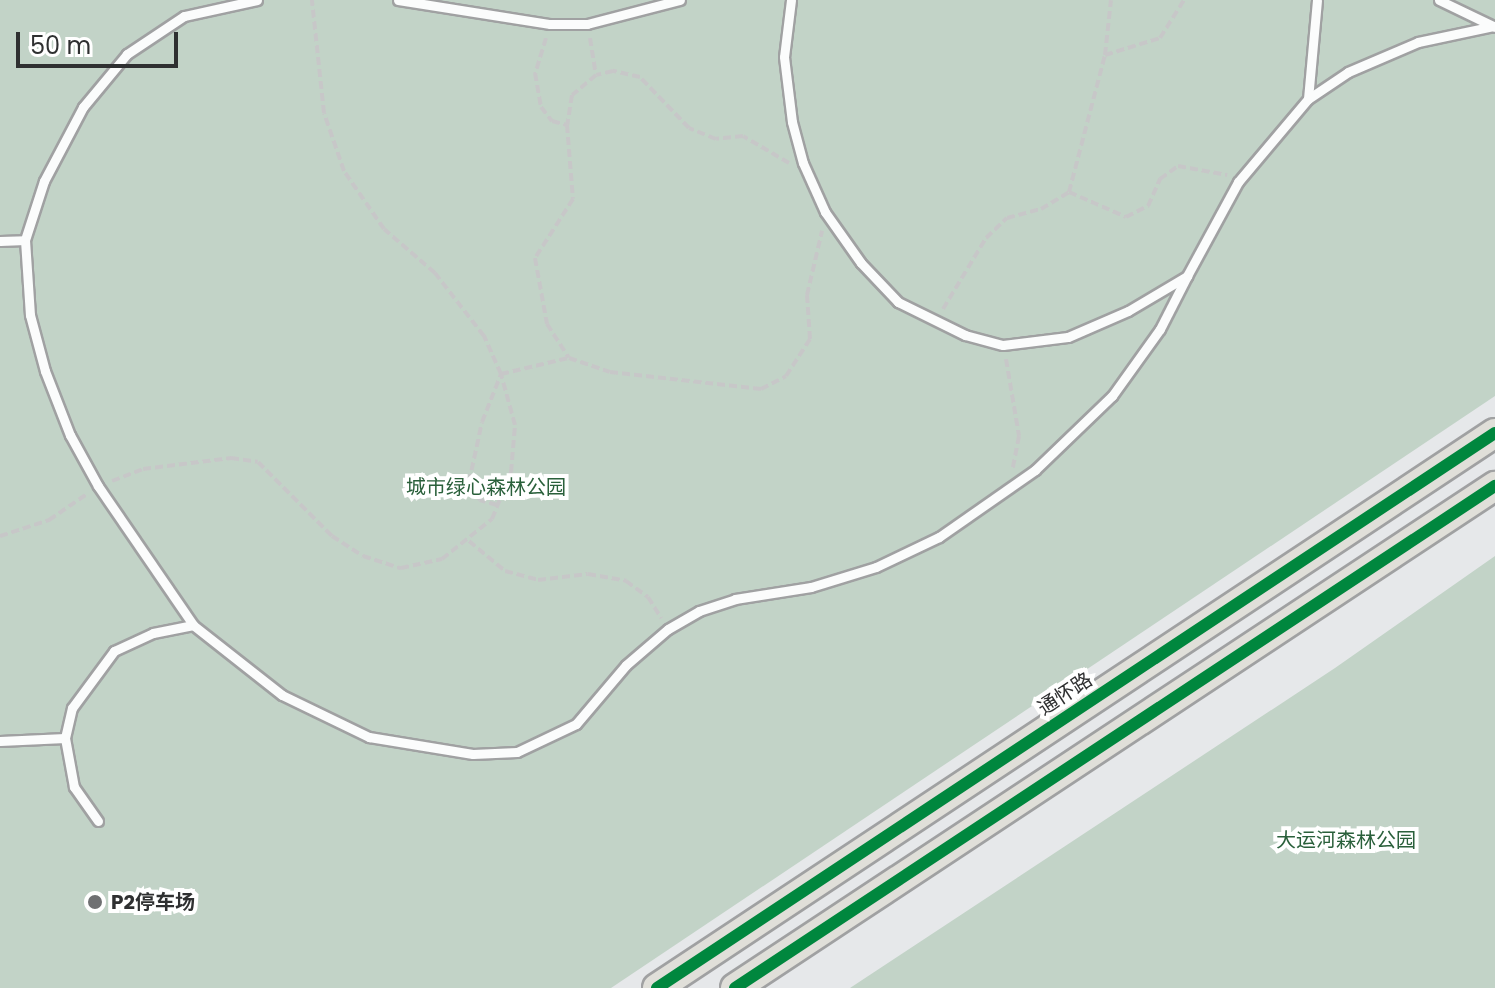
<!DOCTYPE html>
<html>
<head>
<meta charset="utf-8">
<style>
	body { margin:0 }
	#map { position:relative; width:1495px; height:988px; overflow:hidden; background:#e6e8ea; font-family:Poppins,"Noto Sans SC",sans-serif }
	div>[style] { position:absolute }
	.green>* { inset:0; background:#c2d3c7 }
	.path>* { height:4px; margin-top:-2px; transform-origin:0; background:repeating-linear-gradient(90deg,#c7c7c8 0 8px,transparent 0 12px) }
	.roads { filter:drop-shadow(2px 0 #a0a1a2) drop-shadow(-2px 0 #a0a1a2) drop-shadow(0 2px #a0a1a2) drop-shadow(0 -2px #a0a1a2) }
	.lane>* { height:9px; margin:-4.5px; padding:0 4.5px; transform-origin:4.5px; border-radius:4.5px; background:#fbfcfc }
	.primary>* { height:28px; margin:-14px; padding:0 14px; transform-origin:14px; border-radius:14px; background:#e0dfd9 }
	.cycleway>* { height:12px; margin:-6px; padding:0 6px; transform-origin:6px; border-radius:6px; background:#00873e }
	.dots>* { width:22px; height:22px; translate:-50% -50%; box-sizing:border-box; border:4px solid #fff; border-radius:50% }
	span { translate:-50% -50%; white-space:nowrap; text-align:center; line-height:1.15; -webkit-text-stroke:8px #fff; paint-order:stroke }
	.park-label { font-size:20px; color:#2a603b }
	.street-label { font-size:20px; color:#2f3031 }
	.poi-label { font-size:20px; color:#2f3031; font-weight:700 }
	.left { translate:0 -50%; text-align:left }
	.scale { position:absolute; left:16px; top:32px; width:162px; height:36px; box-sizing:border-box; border:4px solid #2f3031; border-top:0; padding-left:10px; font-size:24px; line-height:28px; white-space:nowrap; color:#2f3031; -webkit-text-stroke:6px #fff; paint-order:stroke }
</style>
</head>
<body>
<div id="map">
	<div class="green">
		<div style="clip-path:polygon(0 0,1495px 0,1495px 396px,611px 988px,0 988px)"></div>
		<div style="clip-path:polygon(1495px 556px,1495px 988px,850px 988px,1335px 668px)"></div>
	</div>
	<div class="path">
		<div style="left:546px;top:38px;width:37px;rotate:107deg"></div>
		<div style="left:535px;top:73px;width:35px;rotate:80deg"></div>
		<div style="left:541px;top:107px;width:18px;rotate:52deg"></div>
		<div style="left:552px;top:121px;width:16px;rotate:15deg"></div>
		<div style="left:590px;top:38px;width:37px;rotate:81deg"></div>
		<div style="left:1105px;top:55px;width:58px;rotate:-17.2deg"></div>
		<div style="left:1160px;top:38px;width:45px;rotate:-57.7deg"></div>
		<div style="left:789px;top:163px;width:53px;rotate:-149.6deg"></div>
		<div style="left:743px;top:136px;width:27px;rotate:174deg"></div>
		<div style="left:716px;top:139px;width:29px;rotate:-158deg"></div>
		<div style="left:689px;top:128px;width:71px;rotate:-133.9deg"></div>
		<div style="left:640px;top:77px;width:28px;rotate:-167deg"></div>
		<div style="left:613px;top:71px;width:17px;rotate:167deg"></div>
		<div style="left:596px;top:75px;width:31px;rotate:140deg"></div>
		<div style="left:572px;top:95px;width:30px;rotate:99deg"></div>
		<div style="left:567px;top:125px;width:74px;rotate:85.4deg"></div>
		<div style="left:573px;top:199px;width:70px;rotate:122.8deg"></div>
		<div style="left:535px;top:258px;width:67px;rotate:79.7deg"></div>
		<div style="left:547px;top:324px;width:40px;rotate:57.1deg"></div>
		<div style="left:569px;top:358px;width:43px;rotate:18.9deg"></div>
		<div style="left:610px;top:372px;width:152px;rotate:6.4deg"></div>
		<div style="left:761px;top:389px;width:28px;rotate:-27deg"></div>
		<div style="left:786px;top:376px;width:44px;rotate:-57deg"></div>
		<div style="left:810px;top:339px;width:44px;rotate:-93.9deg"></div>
		<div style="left:807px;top:295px;width:66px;rotate:-76.8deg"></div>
		<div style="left:1069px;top:192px;width:62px;rotate:23.7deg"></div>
		<div style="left:1126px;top:217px;width:25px;rotate:-27deg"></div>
		<div style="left:1148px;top:206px;width:30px;rotate:-66deg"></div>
		<div style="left:1160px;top:179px;width:22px;rotate:-36deg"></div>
		<div style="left:1178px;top:166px;width:50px;rotate:10.4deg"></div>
		<div style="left:943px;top:309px;width:83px;rotate:-58.8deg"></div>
		<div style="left:986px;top:238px;width:29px;rotate:-44deg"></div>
		<div style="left:1007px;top:218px;width:35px;rotate:-15deg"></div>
		<div style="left:1041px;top:209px;width:33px;rotate:-31deg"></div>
		<div style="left:1069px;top:192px;width:142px;rotate:-75.3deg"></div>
		<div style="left:1105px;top:55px;width:55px;rotate:-83.8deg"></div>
		<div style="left:1006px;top:359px;width:78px;rotate:80.4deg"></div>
		<div style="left:1019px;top:436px;width:33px;rotate:101deg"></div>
		<div style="left:112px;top:481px;width:33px;rotate:-21deg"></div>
		<div style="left:143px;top:469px;width:89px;rotate:-7.1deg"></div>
		<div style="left:231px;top:458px;width:27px;rotate:8deg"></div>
		<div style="left:258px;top:462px;width:105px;rotate:45deg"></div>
		<div style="left:332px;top:536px;width:37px;rotate:33deg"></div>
		<div style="left:363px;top:556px;width:40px;rotate:18deg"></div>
		<div style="left:401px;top:568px;width:42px;rotate:-12.4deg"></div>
		<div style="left:442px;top:559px;width:64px;rotate:-38.7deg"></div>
		<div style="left:492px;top:519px;width:51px;rotate:-68deg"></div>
		<div style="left:511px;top:472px;width:47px;rotate:-85.1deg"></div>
		<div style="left:515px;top:425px;width:53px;rotate:-105.4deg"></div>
		<div style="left:501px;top:374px;width:42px;rotate:-114.1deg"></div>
		<div style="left:484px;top:336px;width:80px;rotate:-127.9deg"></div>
		<div style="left:435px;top:273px;width:67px;rotate:-139.2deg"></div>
		<div style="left:384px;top:229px;width:70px;rotate:-124.6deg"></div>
		<div style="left:344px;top:171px;width:61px;rotate:-109deg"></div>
		<div style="left:324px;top:113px;width:114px;rotate:-96.1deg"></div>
		<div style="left:497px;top:505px;width:18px;rotate:-164deg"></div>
		<div style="left:480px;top:500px;width:21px;rotate:-121deg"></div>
		<div style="left:469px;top:482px;width:61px;rotate:-77.8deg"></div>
		<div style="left:482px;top:422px;width:52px;rotate:-68.4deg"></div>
		<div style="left:501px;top:374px;width:69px;rotate:-13.4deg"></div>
		<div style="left:0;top:536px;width:52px;rotate:-18.1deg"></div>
		<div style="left:49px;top:520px;width:46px;rotate:-34.4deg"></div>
		<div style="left:469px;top:541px;width:47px;rotate:39.8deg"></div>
		<div style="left:505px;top:571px;width:34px;rotate:15deg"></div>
		<div style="left:538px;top:580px;width:50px;rotate:-6.8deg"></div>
		<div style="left:588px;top:574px;width:39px;rotate:10deg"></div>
		<div style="left:626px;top:581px;width:27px;rotate:36deg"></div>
		<div style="left:648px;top:597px;width:25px;rotate:58deg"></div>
	</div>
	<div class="roads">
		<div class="lane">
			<div style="left:257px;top:0;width:75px;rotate:167.6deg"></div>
			<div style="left:184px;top:16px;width:69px;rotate:146.3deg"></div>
			<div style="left:127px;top:54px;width:69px;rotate:129.7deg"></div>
			<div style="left:83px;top:107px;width:84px;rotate:117.8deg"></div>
			<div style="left:44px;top:181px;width:62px;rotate:107.9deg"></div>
			<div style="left:25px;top:240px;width:75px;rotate:86.2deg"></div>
			<div style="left:30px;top:315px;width:58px;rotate:75deg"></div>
			<div style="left:45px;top:371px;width:69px;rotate:68.7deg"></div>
			<div style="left:70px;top:435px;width:58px;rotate:61.2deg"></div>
			<div style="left:98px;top:486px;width:168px;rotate:55.6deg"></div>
			<div style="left:193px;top:625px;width:113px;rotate:38.2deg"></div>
			<div style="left:282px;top:695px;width:97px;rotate:25.8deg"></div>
			<div style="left:369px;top:737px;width:105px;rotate:9.3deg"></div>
			<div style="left:473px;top:754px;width:44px;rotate:-2.6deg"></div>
			<div style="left:517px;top:752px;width:65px;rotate:-25.4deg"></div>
			<div style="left:576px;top:724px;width:77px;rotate:-49.7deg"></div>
			<div style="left:626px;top:665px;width:55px;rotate:-40.6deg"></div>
			<div style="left:668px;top:629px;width:36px;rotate:-30deg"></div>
			<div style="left:699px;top:611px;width:38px;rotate:-18deg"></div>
			<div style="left:735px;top:599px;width:77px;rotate:-9deg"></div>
			<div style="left:811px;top:587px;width:68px;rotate:-17.1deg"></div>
			<div style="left:876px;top:567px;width:70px;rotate:-25.5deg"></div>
			<div style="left:939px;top:537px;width:117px;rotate:-34.9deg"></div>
			<div style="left:1035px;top:470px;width:107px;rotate:-43.9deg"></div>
			<div style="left:1112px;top:396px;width:82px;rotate:-54.4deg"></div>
			<div style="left:1160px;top:329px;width:59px;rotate:-63deg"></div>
			<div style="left:398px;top:0;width:154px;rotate:9deg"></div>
			<div style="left:550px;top:24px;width:37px"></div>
			<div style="left:587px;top:24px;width:96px;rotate:-14.5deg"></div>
			<div style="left:791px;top:0;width:57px;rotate:97deg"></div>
			<div style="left:784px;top:57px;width:65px;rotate:83deg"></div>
			<div style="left:792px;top:122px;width:42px;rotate:75deg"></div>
			<div style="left:803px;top:163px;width:54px;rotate:65.8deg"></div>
			<div style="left:825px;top:212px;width:62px;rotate:54.8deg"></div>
			<div style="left:861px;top:263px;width:54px;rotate:46.5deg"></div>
			<div style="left:898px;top:302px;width:75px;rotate:26.2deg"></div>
			<div style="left:965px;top:335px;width:39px;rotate:15deg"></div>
			<div style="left:1003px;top:345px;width:65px;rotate:-7deg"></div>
			<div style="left:1068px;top:337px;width:65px;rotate:-23.4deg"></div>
			<div style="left:1128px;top:311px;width:69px;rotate:-30.7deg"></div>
			<div style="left:1187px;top:276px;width:107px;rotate:-61.5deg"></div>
			<div style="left:1238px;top:182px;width:109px;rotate:-49.9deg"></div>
			<div style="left:1308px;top:99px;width:48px;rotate:-34deg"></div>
			<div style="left:1348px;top:72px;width:76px;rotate:-23.2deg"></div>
			<div style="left:1418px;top:42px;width:78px;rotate:-11.9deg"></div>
			<div style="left:1439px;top:0;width:62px;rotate:25.7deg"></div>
			<div style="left:1308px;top:99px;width:99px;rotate:-84.8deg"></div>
			<div style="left:0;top:241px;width:25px;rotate:-2deg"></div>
			<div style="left:0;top:741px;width:65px;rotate:-2.6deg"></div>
			<div style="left:98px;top:821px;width:42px;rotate:-125.2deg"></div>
			<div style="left:74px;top:787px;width:50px;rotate:-100.4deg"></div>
			<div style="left:65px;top:738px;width:31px;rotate:-77deg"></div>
			<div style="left:72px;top:708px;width:71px;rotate:-53.6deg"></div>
			<div style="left:114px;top:651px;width:43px;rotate:-24.8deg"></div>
			<div style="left:153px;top:633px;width:41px;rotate:-11.3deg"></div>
		</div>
		<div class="primary">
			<div style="left:657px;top:988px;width:1005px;rotate:-33.52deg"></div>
			<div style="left:735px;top:988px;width:911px;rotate:-33.45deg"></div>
		</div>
	</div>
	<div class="cycleway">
		<div style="left:657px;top:988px;width:1005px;rotate:-33.52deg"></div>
		<div style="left:735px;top:988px;width:911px;rotate:-33.45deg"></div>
	</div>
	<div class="dots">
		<div style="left:95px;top:902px;background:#6f7072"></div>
	</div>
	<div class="park-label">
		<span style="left:486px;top:487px">城市绿心森林公园</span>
		<span style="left:1346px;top:840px">大运河森林公园</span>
	</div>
	<div class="street-label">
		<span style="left:1065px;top:694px;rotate:-33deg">通怀路</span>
	</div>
	<div class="poi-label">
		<span class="left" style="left:111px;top:902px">P2停车场</span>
	</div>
	<div class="scale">50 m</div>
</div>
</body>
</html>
